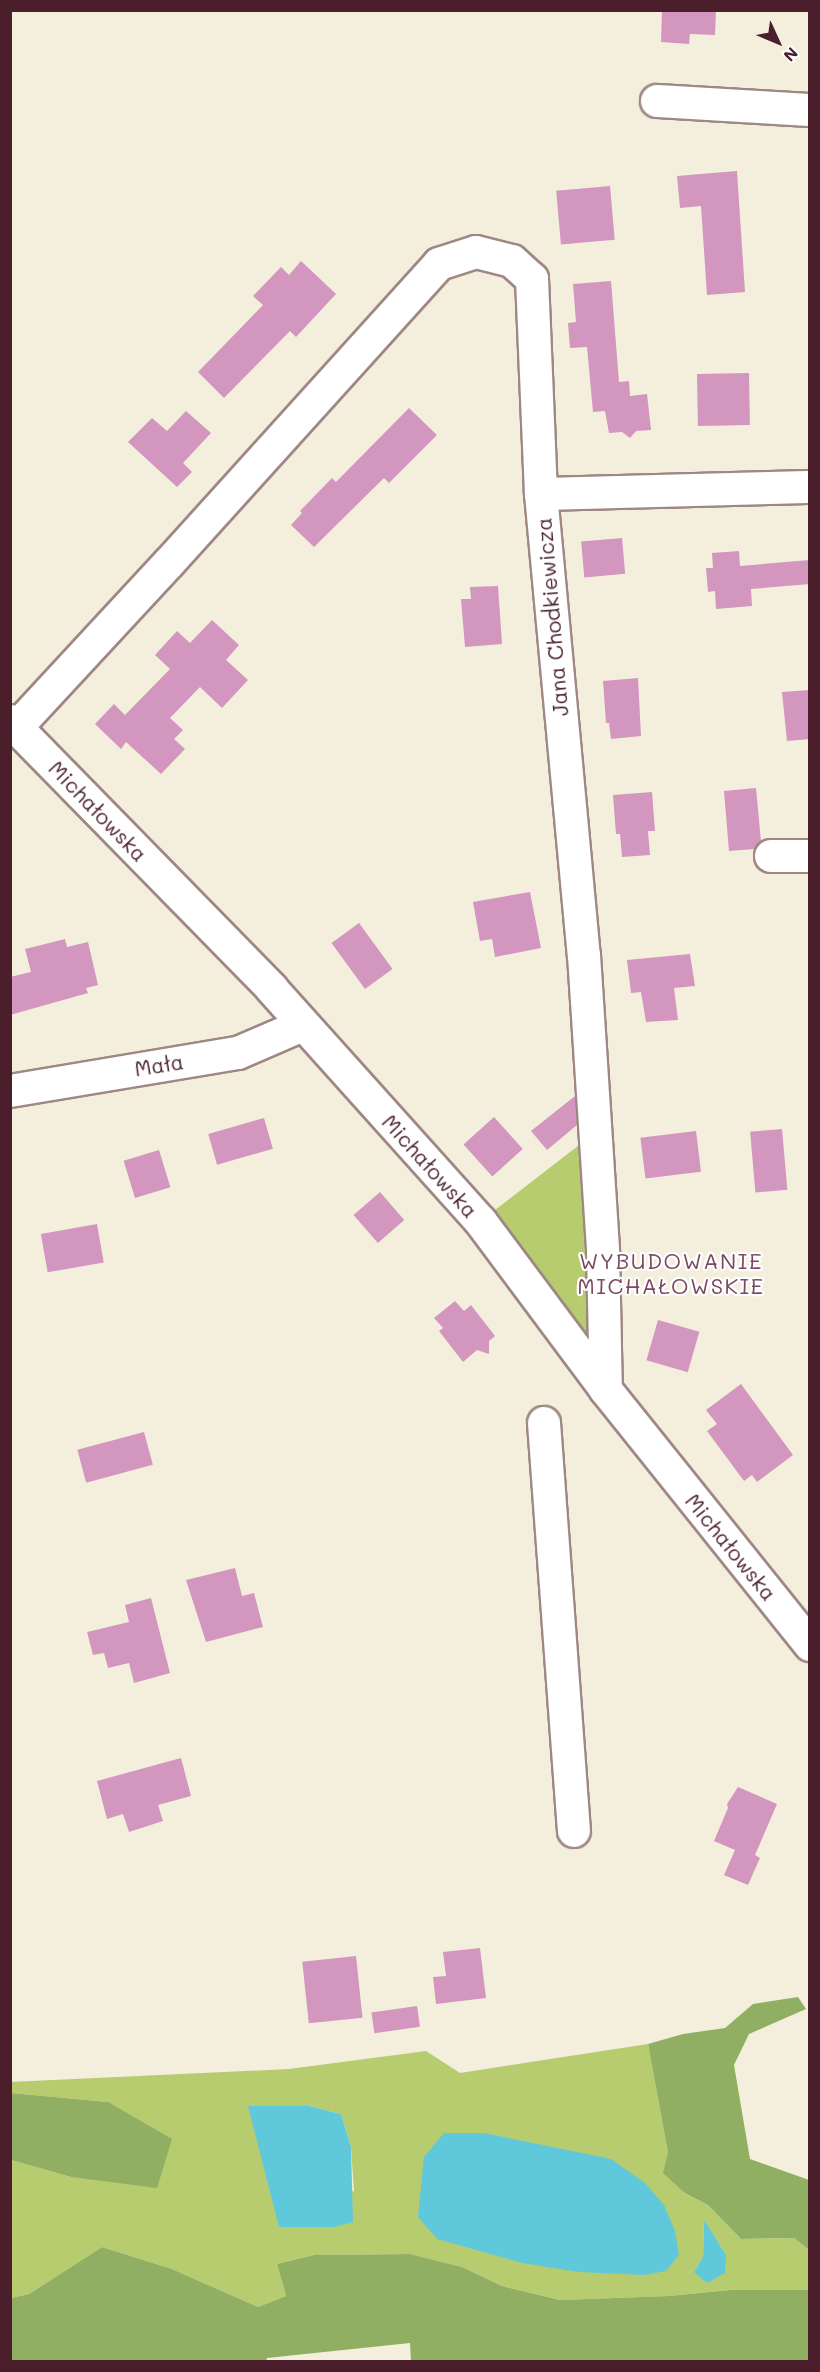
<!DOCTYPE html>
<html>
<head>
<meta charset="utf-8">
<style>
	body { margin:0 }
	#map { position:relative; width:820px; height:2372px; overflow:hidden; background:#f4efdd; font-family:Mali,sans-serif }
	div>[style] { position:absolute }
	.green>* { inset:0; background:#b7cb6f }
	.forest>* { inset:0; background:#91af62 }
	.water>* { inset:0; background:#5fc9db }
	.building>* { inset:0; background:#d296bf; transform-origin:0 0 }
	.roads { filter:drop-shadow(2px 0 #9f8784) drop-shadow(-2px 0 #9f8784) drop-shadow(0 2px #9f8784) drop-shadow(0 -2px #9f8784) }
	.minor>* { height:32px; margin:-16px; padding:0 16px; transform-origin:16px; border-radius:16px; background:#fff }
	span { translate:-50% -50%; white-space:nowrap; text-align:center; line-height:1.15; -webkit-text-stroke:4.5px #fff; paint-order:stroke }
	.street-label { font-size:21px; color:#4a1f2b }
	.neighbourhood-label { font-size:22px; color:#7a495f; letter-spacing:1.5px }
	.frame { position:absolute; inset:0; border:12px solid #4a1f2b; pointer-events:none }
	.north { position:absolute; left:748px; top:12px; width:60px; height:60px; -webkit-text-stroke:4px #fff; paint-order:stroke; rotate:134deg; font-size:16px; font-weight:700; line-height:24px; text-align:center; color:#4a1f2b }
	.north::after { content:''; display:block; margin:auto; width:21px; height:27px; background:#4a1f2b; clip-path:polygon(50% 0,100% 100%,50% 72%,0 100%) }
</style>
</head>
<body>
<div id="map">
	<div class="green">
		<div style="clip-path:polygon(583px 1142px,594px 1349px,486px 1217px)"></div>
		<div style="clip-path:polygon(evenodd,648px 2044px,668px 2153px,685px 2194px,708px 2205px,741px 2239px,794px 2238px,809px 2250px,809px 2290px,730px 2290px,669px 2296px,560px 2300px,502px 2286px,462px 2267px,410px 2254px,314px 2255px,277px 2264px,286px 2296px,258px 2307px,172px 2269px,102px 2247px,29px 2294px,11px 2298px,11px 2160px,71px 2177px,108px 2102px,11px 2093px,10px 2082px,289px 2069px,426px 2051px,460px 2073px,648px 2044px,248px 2106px,309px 2106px,341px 2114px,351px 2147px,354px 2192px,248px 2106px,648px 2044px,704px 2221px,726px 2255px,694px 2272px,703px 2257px,704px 2221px)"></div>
	</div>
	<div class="forest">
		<div style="clip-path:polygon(798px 1997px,806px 2009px,749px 2034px,734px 2065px,750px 2159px,809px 2180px,809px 2250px,794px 2238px,741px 2239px,708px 2205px,686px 2194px,663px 2173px,668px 2153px,648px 2044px,683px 2034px,725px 2028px,753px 2004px)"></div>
		<div style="clip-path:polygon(11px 2093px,108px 2102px,172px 2139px,157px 2188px,71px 2177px,11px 2160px)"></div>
		<div style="clip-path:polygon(102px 2247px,172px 2269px,258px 2307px,286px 2296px,277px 2264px,314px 2255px,410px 2254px,462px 2267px,502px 2286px,560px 2300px,669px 2296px,730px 2290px,809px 2290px,809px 2361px,411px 2362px,410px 2343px,267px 2358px,266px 2362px,11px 2361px,11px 2298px,29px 2294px)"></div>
	</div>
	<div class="water">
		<div style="clip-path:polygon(248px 2106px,309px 2106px,341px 2114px,351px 2147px,353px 2222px,334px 2227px,279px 2227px)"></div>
		<div style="clip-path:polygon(444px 2133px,484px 2133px,611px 2159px,645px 2183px,664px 2205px,675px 2231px,679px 2255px,666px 2271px,644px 2275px,579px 2272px,522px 2263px,437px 2239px,418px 2217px,424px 2157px)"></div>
		<div style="clip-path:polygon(704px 2220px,726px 2255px,725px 2273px,707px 2283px,694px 2272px,703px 2257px)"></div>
	</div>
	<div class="building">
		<div style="clip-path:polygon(662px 10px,716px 10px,715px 35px,690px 34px,689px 44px,661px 42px)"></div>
		<div style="clip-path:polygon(737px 171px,745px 292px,707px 295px,701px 206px,680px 208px,677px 176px)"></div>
		<div style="left:610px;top:186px;width:54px;height:54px;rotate:85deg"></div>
		<div style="clip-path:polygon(301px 261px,336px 294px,296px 337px,290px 331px,224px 398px,198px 372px,263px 305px,253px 296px,281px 267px,289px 275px)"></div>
		<div style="clip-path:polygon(611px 281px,619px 382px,629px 381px,630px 396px,647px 394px,651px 430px,636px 431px,630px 438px,622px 432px,609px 433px,605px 411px,593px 412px,587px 347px,570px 348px,568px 323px,576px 322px,573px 284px)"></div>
		<div style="left:749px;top:373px;width:52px;height:52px;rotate:89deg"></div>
		<div style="clip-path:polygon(409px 408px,437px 435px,389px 483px,384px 478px,314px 547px,291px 525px,302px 513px,300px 511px,332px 478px,336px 482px)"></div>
		<div style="clip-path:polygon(186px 411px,211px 433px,183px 463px,192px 472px,177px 487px,128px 442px,152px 418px,167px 431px)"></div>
		<div style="left:622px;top:538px;width:36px;height:41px;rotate:85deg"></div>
		<div style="clip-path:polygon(739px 551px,740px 566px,810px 560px,810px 584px,751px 589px,752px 606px,716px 609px,715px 591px,708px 592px,706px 568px,713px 568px,712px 553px)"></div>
		<div style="clip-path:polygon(498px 586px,502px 644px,465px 647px,461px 599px,471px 599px,470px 587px)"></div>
		<div style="clip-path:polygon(212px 620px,239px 645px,226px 660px,248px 680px,222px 708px,200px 687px,170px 718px,183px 730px,174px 739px,185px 749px,161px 774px,126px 742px,121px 749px,95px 724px,114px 704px,125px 715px,170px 669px,155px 655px,177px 631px,190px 643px)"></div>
		<div style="clip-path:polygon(638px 678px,641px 736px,611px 739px,609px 723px,606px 723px,603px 681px)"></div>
		<div style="clip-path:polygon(810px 690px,810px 739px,787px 741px,782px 692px)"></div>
		<div style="clip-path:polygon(756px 788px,761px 842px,755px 849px,729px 851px,724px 791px)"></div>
		<div style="clip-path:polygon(652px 792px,655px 831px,648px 831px,650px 855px,622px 857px,620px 834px,616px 834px,613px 795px)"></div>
		<div style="clip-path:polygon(530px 892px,541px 948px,495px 957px,492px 939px,480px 941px,473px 902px)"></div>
		<div style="left:359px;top:923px;width:57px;height:34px;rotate:54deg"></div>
		<div style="clip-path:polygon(65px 939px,67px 947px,88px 942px,98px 985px,86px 988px,88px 993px,10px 1015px,10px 977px,31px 972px,25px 949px)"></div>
		<div style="clip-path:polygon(690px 954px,695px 986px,674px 988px,678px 1020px,646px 1022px,641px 992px,631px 993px,627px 960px)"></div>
		<div style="clip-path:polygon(575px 1096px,577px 1125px,547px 1150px,531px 1131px)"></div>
		<div style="left:494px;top:1117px;width:43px;height:41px;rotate:48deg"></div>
		<div style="left:264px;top:1118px;width:32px;height:58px;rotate:74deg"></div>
		<div style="left:782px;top:1129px;width:61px;height:32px;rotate:85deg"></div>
		<div style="left:696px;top:1131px;width:41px;height:56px;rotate:83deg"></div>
		<div style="left:159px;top:1150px;width:39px;height:37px;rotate:73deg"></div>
		<div style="left:380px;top:1192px;width:37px;height:35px;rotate:49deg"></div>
		<div style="left:97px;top:1224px;width:39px;height:57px;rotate:80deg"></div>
		<div style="clip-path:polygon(455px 1301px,464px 1311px,471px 1305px,495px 1336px,489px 1341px,489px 1354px,477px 1350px,463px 1362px,439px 1331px,443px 1328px,434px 1318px)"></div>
		<div style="left:658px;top:1320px;width:43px;height:42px;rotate:16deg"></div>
		<div style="clip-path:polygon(741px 1384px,793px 1455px,757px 1482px,752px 1475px,744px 1481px,707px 1431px,717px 1424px,706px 1410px)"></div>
		<div style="left:144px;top:1432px;width:34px;height:69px;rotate:75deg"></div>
		<div style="clip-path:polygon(235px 1568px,242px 1596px,254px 1593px,263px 1627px,206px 1642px,186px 1580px)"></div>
		<div style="clip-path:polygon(151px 1598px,170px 1673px,134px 1683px,129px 1663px,108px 1668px,104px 1653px,93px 1655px,87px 1632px,129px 1622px,125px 1605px)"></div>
		<div style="clip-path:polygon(181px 1758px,191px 1796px,158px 1805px,163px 1821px,129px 1832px,123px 1814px,107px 1819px,97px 1781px)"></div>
		<div style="clip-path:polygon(738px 1787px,777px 1804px,755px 1855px,760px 1858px,748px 1885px,724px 1875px,735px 1850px,714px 1841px,728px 1808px,727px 1804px)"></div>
		<div style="clip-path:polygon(480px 1948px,486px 1998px,436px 2004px,433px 1977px,446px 1976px,443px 1952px)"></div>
		<div style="left:356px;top:1956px;width:62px;height:54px;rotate:84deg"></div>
		<div style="left:417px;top:2006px;width:21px;height:46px;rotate:82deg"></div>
	</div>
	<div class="roads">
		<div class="minor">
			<div style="left:657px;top:101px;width:153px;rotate:3.4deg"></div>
			<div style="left:541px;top:494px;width:269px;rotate:-1.5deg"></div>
			<div style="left:10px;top:721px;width:375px;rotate:45.6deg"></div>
			<div style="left:272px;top:989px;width:313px;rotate:48.1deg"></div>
			<div style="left:481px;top:1222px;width:209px;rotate:53.3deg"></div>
			<div style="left:606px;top:1390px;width:327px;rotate:51.3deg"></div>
			<div style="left:17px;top:727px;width:224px;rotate:-47.2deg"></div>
			<div style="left:169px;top:563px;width:403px;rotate:-47.9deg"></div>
			<div style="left:439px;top:264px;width:39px;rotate:-18deg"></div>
			<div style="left:476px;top:252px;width:37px;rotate:14deg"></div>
			<div style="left:512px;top:261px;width:27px;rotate:42deg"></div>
			<div style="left:532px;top:279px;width:215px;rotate:87.6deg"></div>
			<div style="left:541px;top:494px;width:463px;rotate:84.7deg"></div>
			<div style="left:584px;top:955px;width:298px;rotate:86.3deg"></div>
			<div style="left:603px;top:1252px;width:138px;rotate:88.8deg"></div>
			<div style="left:771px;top:856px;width:39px"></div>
			<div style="left:10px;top:1091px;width:231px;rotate:-9.5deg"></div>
			<div style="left:238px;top:1053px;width:71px;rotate:-23.3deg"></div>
			<div style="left:544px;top:1423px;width:409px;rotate:85.8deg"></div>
		</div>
	</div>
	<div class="street-label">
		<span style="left:552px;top:617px;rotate:-95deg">Jana Chodkiewicza</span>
		<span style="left:98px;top:811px;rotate:46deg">Michałowska</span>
		<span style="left:159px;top:1065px;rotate:-9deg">Mała</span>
		<span style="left:430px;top:1166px;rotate:48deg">Michałowska</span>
		<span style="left:731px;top:1547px;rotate:51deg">Michałowska</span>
	</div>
	<div class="neighbourhood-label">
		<span style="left:671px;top:1273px">WYBUDOWANIE<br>MICHAŁOWSKIE</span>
	</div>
	<div class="frame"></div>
	<div class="north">N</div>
</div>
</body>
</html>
